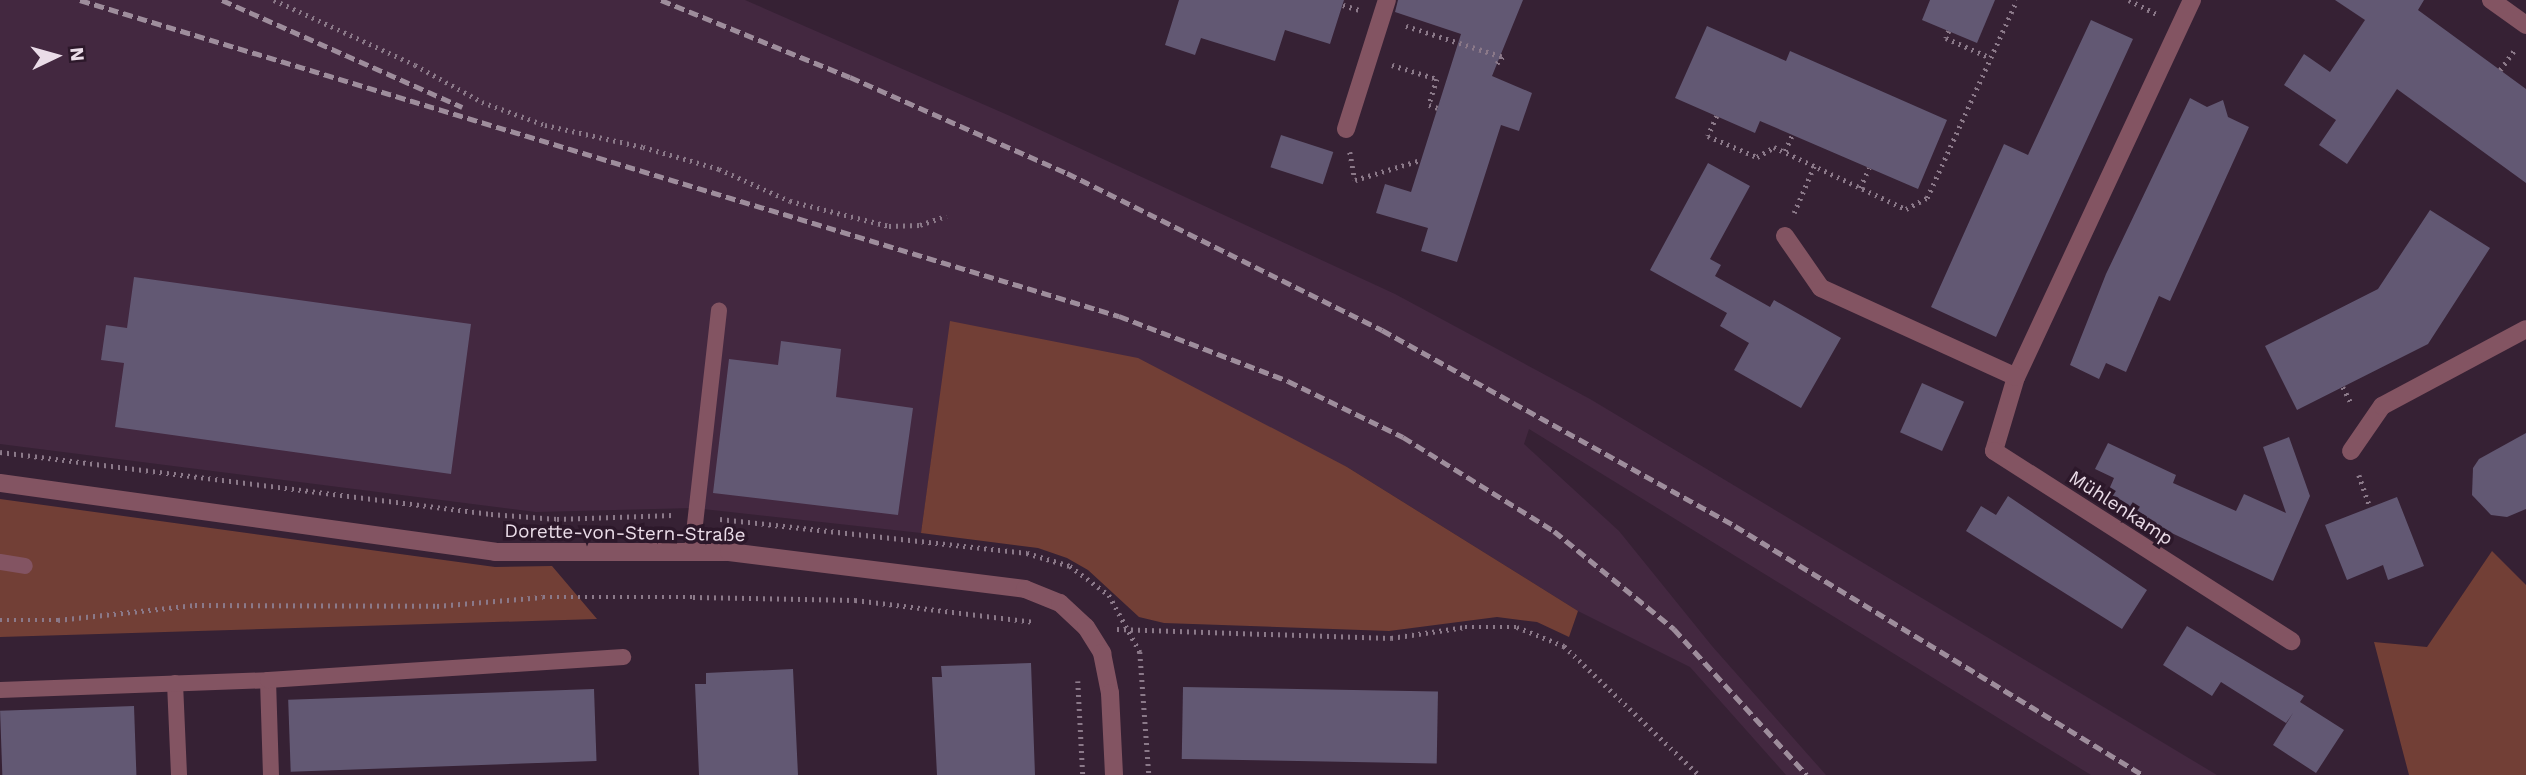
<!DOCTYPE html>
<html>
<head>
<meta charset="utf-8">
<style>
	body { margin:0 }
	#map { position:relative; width:2526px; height:775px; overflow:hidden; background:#362134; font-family:"Work Sans",sans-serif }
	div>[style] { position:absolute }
	.built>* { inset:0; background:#432840 }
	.green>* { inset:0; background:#723f36 }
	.building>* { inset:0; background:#625873; transform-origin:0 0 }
	.path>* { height:4.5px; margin-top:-2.25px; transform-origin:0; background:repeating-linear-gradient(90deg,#8b7989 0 2px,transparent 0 7px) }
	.lane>* { height:16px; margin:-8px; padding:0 8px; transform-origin:8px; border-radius:8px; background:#835462 }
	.street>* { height:18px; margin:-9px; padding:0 9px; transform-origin:9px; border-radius:9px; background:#835462 }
	.rail>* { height:5px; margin-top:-2.5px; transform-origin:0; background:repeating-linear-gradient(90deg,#9e8d9c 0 10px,transparent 0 15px) }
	span { translate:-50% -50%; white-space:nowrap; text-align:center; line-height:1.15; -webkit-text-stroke:7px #2c182a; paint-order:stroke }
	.street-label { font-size:19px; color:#eadce8 }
	.north { position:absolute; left:21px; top:21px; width:70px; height:70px; -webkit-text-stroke:5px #2c182a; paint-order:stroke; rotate:85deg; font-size:19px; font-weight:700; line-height:28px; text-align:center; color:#eadce8 }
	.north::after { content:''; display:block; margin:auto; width:24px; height:32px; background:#eadce8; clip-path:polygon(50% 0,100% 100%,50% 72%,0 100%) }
</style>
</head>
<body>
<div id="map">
	<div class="built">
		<div style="clip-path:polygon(0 0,745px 0,1010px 116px,1395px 294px,1590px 399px,2217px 775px,2091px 775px,1529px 429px,1524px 444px,1619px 531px,1712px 646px,1826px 775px,1786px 775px,1690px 667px,1578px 611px,1347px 467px,951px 322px,921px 533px,694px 508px,536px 512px,0 444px)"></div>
	</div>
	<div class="green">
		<div style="clip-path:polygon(950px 321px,1138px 358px,1347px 467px,1578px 611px,1569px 637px,1537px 622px,1497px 617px,1389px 631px,1164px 623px,1139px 617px,1088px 570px,1067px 558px,1038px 548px,921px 533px)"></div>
		<div style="clip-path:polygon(0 499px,495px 567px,552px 566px,597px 619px,0 637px)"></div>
		<div style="clip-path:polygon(2492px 551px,2526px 585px,2526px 775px,2409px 775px,2374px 642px,2427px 647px)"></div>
	</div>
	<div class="building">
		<div style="clip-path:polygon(1179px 0,1344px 0,1330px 44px,1285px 30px,1275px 61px,1201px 38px,1195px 55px,1165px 45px)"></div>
		<div style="clip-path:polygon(1398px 0,1523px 0,1492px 76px,1532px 93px,1519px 131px,1501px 125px,1457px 262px,1421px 251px,1428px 228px,1376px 213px,1385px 184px,1411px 192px,1461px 34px,1395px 12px)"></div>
		<div style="clip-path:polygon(1930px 0,1995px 0,1977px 43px,1922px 20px)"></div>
		<div style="clip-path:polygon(2335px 0,2424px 0,2418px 10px,2526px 89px,2526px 183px,2397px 89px,2347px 164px,2319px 145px,2336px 120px,2284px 85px,2304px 54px,2330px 72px,2365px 20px)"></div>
		<div style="clip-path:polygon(2091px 20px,2133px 39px,1996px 337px,1931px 307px,2004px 144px,2028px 155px)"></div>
		<div style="clip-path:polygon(1707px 26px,1786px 61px,1790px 51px,1947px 120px,1918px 189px,1760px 121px,1755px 133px,1675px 98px)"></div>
		<div style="clip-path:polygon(2190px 98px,2207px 107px,2223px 100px,2228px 117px,2249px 127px,2170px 301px,2159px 296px,2126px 372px,2106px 363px,2099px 379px,2070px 365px,2106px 274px)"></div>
		<div style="left:1281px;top:135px;width:55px;height:34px;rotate:18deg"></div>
		<div style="clip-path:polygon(1708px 163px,1750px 186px,1710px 259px,1721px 265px,1715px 276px,1770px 307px,1774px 300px,1841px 338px,1801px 408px,1734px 370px,1749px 343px,1720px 326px,1727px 313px,1650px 270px)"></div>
		<div style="clip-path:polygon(2430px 210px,2490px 248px,2428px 344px,2297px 410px,2265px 346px,2378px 289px)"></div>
		<div style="clip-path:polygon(134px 277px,471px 324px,451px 474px,115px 427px,124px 363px,101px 360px,106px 325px,127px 328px)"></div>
		<div style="clip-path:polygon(781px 341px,841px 349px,836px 397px,913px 408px,898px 515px,713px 493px,729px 359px,778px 365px)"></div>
		<div style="left:1922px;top:383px;width:46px;height:54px;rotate:24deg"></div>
		<div style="clip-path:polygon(2526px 433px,2526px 509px,2507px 517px,2491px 515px,2472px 495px,2473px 468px,2479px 459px)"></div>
		<div style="clip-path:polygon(2289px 437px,2310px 496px,2273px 581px,2104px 501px,2114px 478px,2095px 469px,2108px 443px,2176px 475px,2173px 483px,2236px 511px,2244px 494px,2286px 513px,2263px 447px)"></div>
		<div style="clip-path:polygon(2008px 496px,2147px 590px,2122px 629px,1966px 531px,1981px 506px,1996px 515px)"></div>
		<div style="clip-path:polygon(2397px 497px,2424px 566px,2388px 580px,2383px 565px,2347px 580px,2325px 525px)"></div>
		<div style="clip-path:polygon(2187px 626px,2304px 696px,2300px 702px,2344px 730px,2316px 773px,2273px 745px,2293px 713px,2286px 723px,2221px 682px,2212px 696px,2163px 665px)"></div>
		<div style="clip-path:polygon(1031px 663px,1035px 775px,937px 775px,932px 677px,942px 677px,941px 666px)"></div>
		<div style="clip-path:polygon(793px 669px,798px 775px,699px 775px,695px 684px,706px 684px,706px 673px)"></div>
		<div style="left:1183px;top:687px;width:255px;height:72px;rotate:1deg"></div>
		<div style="left:594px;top:689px;width:72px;height:306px;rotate:88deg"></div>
		<div style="left:134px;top:706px;width:69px;height:134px;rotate:88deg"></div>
	</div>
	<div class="path">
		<div style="left:274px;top:0;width:155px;rotate:24.7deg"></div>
		<div style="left:415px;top:65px;width:77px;rotate:28.9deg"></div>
		<div style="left:482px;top:102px;width:67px;rotate:20.1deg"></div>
		<div style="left:545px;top:125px;width:100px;rotate:12.7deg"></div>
		<div style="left:643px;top:147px;width:79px;rotate:16.1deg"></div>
		<div style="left:719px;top:169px;width:78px;rotate:24.3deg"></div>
		<div style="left:790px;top:201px;width:102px;rotate:14.2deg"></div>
		<div style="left:889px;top:226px;width:31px;rotate:-2deg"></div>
		<div style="left:920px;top:225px;width:28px;rotate:-19deg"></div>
		<div style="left:2129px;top:0;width:31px;rotate:27deg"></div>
		<div style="left:1343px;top:5px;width:17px;rotate:17deg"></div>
		<div style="left:1406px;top:26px;width:102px;rotate:17.7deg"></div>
		<div style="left:1503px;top:57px;width:9px;rotate:131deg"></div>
		<div style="left:1949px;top:31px;width:8px;rotate:113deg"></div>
		<div style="left:1946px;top:38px;width:49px;rotate:24deg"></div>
		<div style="left:1392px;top:65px;width:47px;rotate:17.3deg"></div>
		<div style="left:1437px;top:79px;width:27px;rotate:107deg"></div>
		<div style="left:1429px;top:105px;width:9px;rotate:18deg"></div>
		<div style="left:2500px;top:70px;width:27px;rotate:-54deg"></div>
		<div style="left:1717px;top:116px;width:22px;rotate:114deg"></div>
		<div style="left:1708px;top:136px;width:53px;rotate:23.2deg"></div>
		<div style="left:1757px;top:157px;width:20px;rotate:-30deg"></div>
		<div style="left:1774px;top:147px;width:146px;rotate:25.2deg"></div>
		<div style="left:1906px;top:209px;width:24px;rotate:-28deg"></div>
		<div style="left:1927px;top:198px;width:217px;rotate:-65.6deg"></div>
		<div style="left:1785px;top:151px;width:17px;rotate:-66deg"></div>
		<div style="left:1350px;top:152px;width:28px;rotate:80deg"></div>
		<div style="left:1355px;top:180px;width:69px;rotate:-16.9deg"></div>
		<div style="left:1860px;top:188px;width:22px;rotate:-66deg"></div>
		<div style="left:1794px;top:213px;width:51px;rotate:-66.9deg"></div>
		<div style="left:2343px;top:387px;width:20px;rotate:63deg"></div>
		<div style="left:0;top:452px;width:495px;rotate:7.2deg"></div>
		<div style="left:491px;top:514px;width:66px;rotate:4.3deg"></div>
		<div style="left:557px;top:519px;width:116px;rotate:-2deg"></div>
		<div style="left:2359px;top:475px;width:34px;rotate:71deg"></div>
		<div style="left:720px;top:519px;width:309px;rotate:6.3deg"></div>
		<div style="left:1027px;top:553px;width:45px;rotate:16.8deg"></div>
		<div style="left:1070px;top:566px;width:49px;rotate:36.6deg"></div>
		<div style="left:1109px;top:595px;width:65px;rotate:61.5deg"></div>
		<div style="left:1140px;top:652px;width:123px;rotate:85.8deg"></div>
		<div style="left:0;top:620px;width:58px"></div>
		<div style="left:58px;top:620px;width:138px;rotate:-6.2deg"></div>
		<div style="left:195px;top:605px;width:242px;rotate:0.2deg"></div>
		<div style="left:437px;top:606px;width:106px;rotate:-4.9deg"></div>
		<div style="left:543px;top:597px;width:150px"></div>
		<div style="left:693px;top:597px;width:162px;rotate:1.1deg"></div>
		<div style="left:855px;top:600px;width:179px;rotate:7deg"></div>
		<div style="left:1117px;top:629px;width:274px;rotate:1.9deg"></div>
		<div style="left:1391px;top:638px;width:75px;rotate:-8.5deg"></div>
		<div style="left:1465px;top:627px;width:52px"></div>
		<div style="left:1517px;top:627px;width:51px;rotate:22deg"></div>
		<div style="left:1564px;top:646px;width:187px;rotate:43.7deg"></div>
		<div style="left:1078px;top:681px;width:94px;rotate:87deg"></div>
	</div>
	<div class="lane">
		<div style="left:692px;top:551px;width:242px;rotate:-83.6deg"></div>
		<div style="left:0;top:562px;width:25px;rotate:9deg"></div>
		<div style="left:268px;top:680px;width:95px;rotate:88.2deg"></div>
		<div style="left:175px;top:683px;width:92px;rotate:87.5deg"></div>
		<div style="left:0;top:690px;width:268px;rotate:-2.1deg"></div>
		<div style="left:268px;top:680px;width:356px;rotate:-3.7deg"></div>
	</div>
	<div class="street">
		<div style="left:2192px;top:0;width:416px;rotate:115deg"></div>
		<div style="left:2016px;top:377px;width:77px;rotate:106.6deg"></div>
		<div style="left:1994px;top:451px;width:353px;rotate:32.6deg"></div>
		<div style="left:2491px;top:0;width:43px;rotate:35.5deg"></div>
		<div style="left:1346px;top:129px;width:135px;rotate:-72.4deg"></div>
		<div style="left:1785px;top:236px;width:63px;rotate:55.3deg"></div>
		<div style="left:1821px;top:288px;width:214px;rotate:24.5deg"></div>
		<div style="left:2351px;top:451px;width:55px;rotate:-55.4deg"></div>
		<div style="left:2382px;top:406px;width:163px;rotate:-28.1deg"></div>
		<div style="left:0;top:483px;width:500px;rotate:7.9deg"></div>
		<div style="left:495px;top:552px;width:234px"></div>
		<div style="left:729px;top:552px;width:298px;rotate:7.1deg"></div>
		<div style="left:1025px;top:589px;width:38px;rotate:22deg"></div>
		<div style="left:1060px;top:603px;width:35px;rotate:43deg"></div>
		<div style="left:1086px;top:627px;width:31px;rotate:58deg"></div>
		<div style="left:1102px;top:653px;width:41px;rotate:78.7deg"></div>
		<div style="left:1110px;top:693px;width:82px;rotate:87.2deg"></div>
	</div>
	<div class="rail">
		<div style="left:80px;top:0;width:1086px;rotate:16.92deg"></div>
		<div style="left:1119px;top:316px;width:181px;rotate:21deg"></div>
		<div style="left:1288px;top:381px;width:128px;rotate:26deg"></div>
		<div style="left:1403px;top:437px;width:178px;rotate:31.9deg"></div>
		<div style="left:1554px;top:531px;width:155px;rotate:39.2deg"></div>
		<div style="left:1674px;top:629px;width:197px;rotate:47.7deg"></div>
		<div style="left:222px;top:0;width:263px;rotate:24deg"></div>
		<div style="left:661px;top:0;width:204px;rotate:22.2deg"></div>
		<div style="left:850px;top:77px;width:237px;rotate:23.9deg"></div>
		<div style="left:1067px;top:173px;width:352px;rotate:26.5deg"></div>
		<div style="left:1382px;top:330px;width:404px;rotate:29deg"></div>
		<div style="left:1735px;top:526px;width:478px;rotate:31.4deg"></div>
	</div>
	<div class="street-label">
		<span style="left:2121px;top:508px;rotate:33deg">Mühlenkamp</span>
		<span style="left:625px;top:533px;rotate:1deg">Dorette-von-Stern-Straße</span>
	</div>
	<div class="north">N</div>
</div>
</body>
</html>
